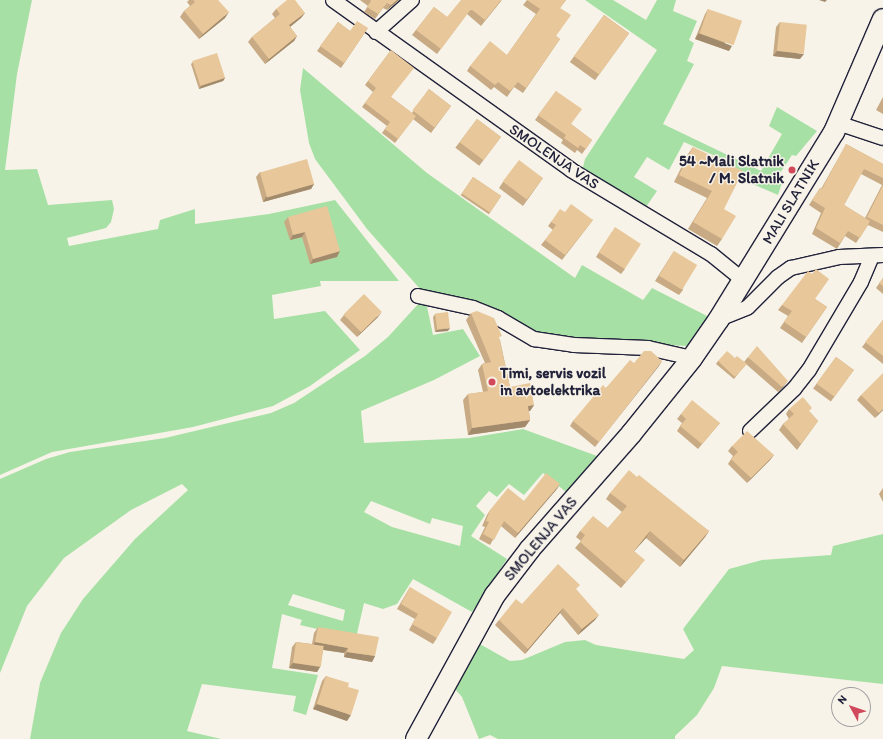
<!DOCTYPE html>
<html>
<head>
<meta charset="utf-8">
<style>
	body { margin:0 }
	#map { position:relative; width:883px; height:739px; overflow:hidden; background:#f7f3e8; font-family:Itim,sans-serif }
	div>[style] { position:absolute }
	.green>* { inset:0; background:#a7e0a5 }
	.roads { filter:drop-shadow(1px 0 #22223b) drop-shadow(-1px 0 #22223b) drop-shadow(0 1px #22223b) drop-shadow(0 -1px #22223b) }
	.street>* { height:14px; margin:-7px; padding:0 7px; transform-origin:7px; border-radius:7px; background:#f7f3e8 }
	.secondary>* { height:20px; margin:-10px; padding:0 10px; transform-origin:10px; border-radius:10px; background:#f7f3e8 }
	.wall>* { inset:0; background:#c8ab84; transform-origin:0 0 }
	.shaded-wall>* { inset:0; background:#a28b6c }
	.building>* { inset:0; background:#e8c79a; transform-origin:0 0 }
	.dots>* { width:11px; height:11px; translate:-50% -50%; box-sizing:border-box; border:2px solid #f7f3e8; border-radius:50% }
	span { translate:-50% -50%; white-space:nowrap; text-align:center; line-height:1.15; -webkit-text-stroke:3px #f7f3e8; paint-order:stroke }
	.street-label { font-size:15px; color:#22223b }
	.poi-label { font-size:15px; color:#22223b; font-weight:700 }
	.right { translate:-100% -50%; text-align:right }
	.left { translate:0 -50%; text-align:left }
	.north { position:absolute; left:831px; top:687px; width:40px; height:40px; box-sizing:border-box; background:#f7f3e8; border:1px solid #a29fa3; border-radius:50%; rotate:310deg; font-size:11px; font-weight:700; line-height:16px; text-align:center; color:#22223b }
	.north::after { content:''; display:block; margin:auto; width:14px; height:18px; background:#d1495b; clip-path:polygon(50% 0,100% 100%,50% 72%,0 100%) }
</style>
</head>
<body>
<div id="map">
	<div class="green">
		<div style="clip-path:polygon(0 0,32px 0,17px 74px,5px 170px,37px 169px,48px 205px,112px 200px,114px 209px,111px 222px,106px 228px,67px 238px,69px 246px,158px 229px,160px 220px,195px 209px,195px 224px,269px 214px,335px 200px,399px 281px,320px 281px,321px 286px,272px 295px,274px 319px,325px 311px,360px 350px,310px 386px,273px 406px,193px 427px,52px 452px,0 475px)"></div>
		<div style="clip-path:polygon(585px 0,613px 0,646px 20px,657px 0,676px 0,673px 11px,697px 21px,689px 40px,694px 43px,687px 61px,694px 64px,663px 124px,761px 171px,782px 134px,769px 126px,777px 107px,817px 131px,796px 156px,792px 155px,780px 173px,783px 180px,778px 195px,739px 178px,735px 165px,684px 142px,669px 170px,647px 157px,634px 177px,657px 191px,646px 207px,640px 207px,582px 171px,585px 159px,657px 50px)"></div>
		<div style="clip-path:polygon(303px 68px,427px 173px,575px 278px,582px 265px,643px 300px,652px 288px,709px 317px,687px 346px,592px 341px,537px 333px,421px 290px,367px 229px,315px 159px,309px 143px,300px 90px)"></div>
		<div style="clip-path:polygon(evenodd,420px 302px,426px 302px,433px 335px,463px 329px,480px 356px,434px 380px,361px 411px,364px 443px,469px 438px,523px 429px,597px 456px,566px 492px,543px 473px,524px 495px,509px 484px,497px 497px,489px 491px,476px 506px,485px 515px,471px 536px,507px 559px,472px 612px,413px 579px,397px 604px,383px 609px,364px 603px,356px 638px,300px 625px,302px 620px,282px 614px,272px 668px,318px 675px,306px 715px,293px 711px,296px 696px,202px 684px,187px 731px,221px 739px,30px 739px,40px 683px,61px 633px,83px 599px,135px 539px,188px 490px,182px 484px,131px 510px,64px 558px,27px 606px,0 673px,0 479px,46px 459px,70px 452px,165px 438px,271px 413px,294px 403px,365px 356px,388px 337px,420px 302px,371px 501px,430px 524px,432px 518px,463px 526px,460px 546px,392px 527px,364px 512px,371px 501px,420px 302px,293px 594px,345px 610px,343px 621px,288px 605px,293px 594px)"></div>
		<div style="clip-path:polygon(883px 534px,883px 684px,722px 666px,714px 688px,697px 715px,675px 736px,675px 739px,498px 739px,490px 735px,479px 739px,462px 697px,453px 687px,478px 643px,510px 661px,522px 660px,565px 642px,585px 640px,596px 645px,684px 659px,694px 650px,683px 629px,729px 569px,762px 560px,831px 555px,833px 546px)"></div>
	</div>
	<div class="roads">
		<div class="street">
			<div style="left:333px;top:0;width:292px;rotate:35.5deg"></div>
			<div style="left:571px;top:170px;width:163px;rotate:31deg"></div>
			<div style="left:711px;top:254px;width:41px;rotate:39.1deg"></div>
			<div style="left:376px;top:32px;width:48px;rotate:-41.6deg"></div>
			<div style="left:838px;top:123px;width:47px;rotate:18.4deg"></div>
			<div style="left:418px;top:296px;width:56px;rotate:12.3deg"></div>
			<div style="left:473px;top:308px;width:27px;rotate:22deg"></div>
			<div style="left:498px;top:318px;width:42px;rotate:30.3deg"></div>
			<div style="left:534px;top:339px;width:40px;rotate:8.5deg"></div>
			<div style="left:574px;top:345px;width:74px;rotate:2.3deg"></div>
			<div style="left:648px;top:348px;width:45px;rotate:12.8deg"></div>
			<div style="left:719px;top:319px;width:31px;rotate:-22deg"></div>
			<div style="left:748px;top:307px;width:42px;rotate:-45deg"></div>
			<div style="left:778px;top:277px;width:16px;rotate:-35deg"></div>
			<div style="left:791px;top:268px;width:49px;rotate:-12.9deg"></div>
			<div style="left:839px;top:257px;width:44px;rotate:-2.6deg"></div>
			<div style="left:750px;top:431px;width:61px;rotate:-43.7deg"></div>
			<div style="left:794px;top:389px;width:24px;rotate:-52deg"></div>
			<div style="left:809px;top:370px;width:102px;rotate:-59.4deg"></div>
			<div style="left:861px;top:282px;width:28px;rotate:-67deg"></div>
		</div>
		<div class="secondary">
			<div style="left:416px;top:739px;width:164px;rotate:-61.3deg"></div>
			<div style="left:495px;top:595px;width:58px;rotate:-52.7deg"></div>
			<div style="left:530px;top:549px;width:153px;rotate:-48.7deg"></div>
			<div style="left:631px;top:434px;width:97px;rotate:-51.2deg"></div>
			<div style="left:692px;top:358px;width:47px;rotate:-55.3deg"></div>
			<div style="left:719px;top:319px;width:220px;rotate:-58.4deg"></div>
			<div style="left:834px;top:132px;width:123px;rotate:-66.6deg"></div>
		</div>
	</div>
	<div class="wall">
		<div style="clip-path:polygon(189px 0,218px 0,225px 18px,199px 39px,180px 17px,184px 11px,190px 6px,187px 2px)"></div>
		<div style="clip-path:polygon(360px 0,399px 0,387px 10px,383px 8px,375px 19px,364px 12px,368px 6px)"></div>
		<div style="clip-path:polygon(502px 0,481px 26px,467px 14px,437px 54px,412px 35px,434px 7px,447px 17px)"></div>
		<div style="clip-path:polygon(527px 0,566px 0,560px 8px,556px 36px,560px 39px,523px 93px,514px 87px,507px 97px,494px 87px,491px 90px,467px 71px,470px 66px,507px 55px,536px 14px,523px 5px)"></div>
		<div style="clip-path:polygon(276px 9px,305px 13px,301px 18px,290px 27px,297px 36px,294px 41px,265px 64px,248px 42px,252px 37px,275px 18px,272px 14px)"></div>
		<div style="clip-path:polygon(708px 9px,729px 51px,695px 39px,705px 14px)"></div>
		<div style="left:604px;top:15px;width:31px;height:58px;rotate:36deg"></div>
		<div style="clip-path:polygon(338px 22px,350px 31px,368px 28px,341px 68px,317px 51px)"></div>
		<div style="clip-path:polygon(780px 22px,800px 59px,773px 56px,776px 27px)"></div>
		<div style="clip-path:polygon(391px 50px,391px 97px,412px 113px,429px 89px,451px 106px,431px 133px,413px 119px,395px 143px,382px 133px,387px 126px,362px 107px,373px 92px,365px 85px)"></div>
		<div style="clip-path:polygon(193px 62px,225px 78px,223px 81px,199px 89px,191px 64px)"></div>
		<div style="clip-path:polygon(556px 91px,571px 124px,592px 140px,582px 154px,577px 150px,575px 153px,561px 143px,563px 140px,535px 120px)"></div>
		<div style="clip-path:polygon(883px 97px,883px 114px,876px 110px)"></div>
		<div style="left:477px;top:119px;width:30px;height:36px;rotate:37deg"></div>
		<div style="clip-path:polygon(evenodd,846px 144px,883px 164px,883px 232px,868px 225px,856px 243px,845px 236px,837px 249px,812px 234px,821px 213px,809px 205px,820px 188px,821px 189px,843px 150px,846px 144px,861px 174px,882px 185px,865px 218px,844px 205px,861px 174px)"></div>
		<div style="clip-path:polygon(693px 147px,724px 209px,722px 239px,717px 246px,688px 229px,707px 198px,674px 182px,688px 154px)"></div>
		<div style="clip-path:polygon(260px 172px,314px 184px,311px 189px,263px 202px,256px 177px)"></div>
		<div style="left:473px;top:177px;width:34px;height:22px;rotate:34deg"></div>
		<div style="clip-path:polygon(543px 178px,523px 206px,499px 188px,503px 182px)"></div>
		<div style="clip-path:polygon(565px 212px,593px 220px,562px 260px,541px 245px,553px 230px,548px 226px,551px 222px)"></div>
		<div style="clip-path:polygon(288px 217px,337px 257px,310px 264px,302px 237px,290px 240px,284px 222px)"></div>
		<div style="clip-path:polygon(612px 232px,625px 269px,621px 274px,596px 257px)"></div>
		<div style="clip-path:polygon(674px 251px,683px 290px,679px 295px,655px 281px)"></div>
		<div style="clip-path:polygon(883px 278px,883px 294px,876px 288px)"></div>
		<div style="clip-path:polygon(815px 299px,827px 307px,802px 343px,780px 328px,788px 316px,778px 310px,782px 305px)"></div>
		<div style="clip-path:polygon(471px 313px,500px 340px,510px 387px,534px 405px,530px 411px,529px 411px,530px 420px,525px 427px,468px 435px,463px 400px,468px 394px,483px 392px,478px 370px,482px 364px,485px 363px,466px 320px)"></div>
		<div style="clip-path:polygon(435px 314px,448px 331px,435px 332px,433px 317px)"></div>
		<div style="clip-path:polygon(344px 315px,378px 317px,357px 337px,340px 320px)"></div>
		<div style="clip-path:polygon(883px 320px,883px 364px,862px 347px)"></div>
		<div style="clip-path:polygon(748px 357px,784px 386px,778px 392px,746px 364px,734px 379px,716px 364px,718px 361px,735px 358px,744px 362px)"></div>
		<div style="left:836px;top:357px;width:22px;height:39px;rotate:36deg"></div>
		<div style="clip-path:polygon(662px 361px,595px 447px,570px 426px,573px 421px,606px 388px,634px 363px)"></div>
		<div style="clip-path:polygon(861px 395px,883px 410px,875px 418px,857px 400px)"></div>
		<div style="clip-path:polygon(789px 409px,810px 412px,818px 421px,797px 450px,779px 430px,783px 424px,789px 419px,786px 414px)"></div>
		<div style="clip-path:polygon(681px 414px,720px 423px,698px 449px,677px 431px,682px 423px,677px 419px)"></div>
		<div style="clip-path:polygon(732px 446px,774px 455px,770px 460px,747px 483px,728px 464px,733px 456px,728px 451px)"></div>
		<div style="clip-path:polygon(637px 477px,709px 531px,705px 537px,680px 567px,646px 538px,634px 551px,640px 566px,621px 588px,575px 548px,581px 541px,576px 537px,580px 531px,608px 528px,622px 512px,606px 499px,610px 493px)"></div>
		<div style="clip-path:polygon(560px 484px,515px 538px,501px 526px,490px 545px,479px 539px,485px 527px,482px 526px,487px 515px,490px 510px,524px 501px)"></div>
		<div style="clip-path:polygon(883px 488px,883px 502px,879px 494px)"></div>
		<div style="clip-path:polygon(410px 587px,437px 638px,433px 644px,409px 630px,415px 619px,397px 609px)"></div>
		<div style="clip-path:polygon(577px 590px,595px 620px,578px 635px,560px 613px,525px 654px,495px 625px,499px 620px,522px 604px)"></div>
		<div style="clip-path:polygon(318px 627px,375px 656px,372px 662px,344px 657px,344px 653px,323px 650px,320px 667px,317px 672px,289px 668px,292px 647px,296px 642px,312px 644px,314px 633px)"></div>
		<div style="clip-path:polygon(326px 676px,348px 687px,347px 721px,313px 709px,322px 681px)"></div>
	</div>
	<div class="shaded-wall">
		<div style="clip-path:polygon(397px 0,399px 0,387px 10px,391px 5px)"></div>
		<div style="clip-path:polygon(819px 0,827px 0,825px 2px)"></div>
		<div style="clip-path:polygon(229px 12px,225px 18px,199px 39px,203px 34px)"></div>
		<div style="clip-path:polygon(305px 13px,301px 18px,285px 31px,289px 25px)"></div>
		<div style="clip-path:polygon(699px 33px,732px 46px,729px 51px,695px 39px)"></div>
		<div style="clip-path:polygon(297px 36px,294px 41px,265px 64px,269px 59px)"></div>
		<div style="clip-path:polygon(777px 51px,804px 54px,800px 59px,773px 56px)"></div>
		<div style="clip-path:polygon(225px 78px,223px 81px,199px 89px,201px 86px)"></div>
		<div style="clip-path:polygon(314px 184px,311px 189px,263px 202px,266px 197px)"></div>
		<div style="clip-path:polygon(305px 232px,302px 237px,290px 240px,293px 235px)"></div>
		<div style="clip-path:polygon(340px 251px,337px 257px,310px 264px,313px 259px)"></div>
		<div style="clip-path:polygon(382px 312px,378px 317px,357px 337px,361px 332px)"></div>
		<div style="clip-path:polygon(450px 328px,448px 331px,435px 332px,437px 330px)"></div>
		<div style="clip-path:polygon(662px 361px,659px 366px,595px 447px,599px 442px)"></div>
		<div style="clip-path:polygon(788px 381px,784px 386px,778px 392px,782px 387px)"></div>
		<div style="clip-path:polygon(534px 405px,530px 411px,523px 412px,528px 406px)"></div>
		<div style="clip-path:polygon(883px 409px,883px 410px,875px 418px,879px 413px)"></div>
		<div style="clip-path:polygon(530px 420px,525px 427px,468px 435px,472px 428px)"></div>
		<div style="clip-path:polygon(774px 455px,770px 460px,747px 483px,751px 478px)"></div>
		<div style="clip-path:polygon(560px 484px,557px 489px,515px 538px,518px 533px)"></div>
		<div style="clip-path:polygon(650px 531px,646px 538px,629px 557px,634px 551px)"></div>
		<div style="clip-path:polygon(709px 531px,705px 537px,680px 567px,684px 560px)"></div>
		<div style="clip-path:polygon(563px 608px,560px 613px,525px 654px,528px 649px)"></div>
		<div style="clip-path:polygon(599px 615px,595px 620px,578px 635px,582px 629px)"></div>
		<div style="clip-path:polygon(315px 642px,348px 648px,344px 653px,312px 648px)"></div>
		<div style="clip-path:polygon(347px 652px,375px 656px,372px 662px,344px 657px)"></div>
		<div style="clip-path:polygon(293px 663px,320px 667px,317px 672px,289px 668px)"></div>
		<div style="clip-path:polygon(317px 704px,351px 715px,347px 721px,313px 709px)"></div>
	</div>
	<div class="building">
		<div style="clip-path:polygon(193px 0,218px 0,229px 12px,203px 34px,184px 11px,195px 2px)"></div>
		<div style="clip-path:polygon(287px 0,295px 0,305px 13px,289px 25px,297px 36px,269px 59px,252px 37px,280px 14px,276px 9px)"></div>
		<div style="clip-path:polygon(370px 0,397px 0,391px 5px,387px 3px,378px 14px,367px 7px,371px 1px)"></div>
		<div style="clip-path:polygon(461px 0,501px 0,485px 20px,471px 9px,441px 49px,416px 30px,434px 7px,447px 17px)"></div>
		<div style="clip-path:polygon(527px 0,566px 0,560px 8px,571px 15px,556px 36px,560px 39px,526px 88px,518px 82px,510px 91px,498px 82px,495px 85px,470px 66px,490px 41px,507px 55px,540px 9px)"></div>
		<div style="left:708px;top:9px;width:36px;height:26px;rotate:19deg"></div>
		<div style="left:604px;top:15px;width:31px;height:51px;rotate:36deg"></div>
		<div style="clip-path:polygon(357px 21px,368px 28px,344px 63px,320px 46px,338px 22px,350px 31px)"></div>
		<div style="left:780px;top:22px;width:27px;height:29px;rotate:6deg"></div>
		<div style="clip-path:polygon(391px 50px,414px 68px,391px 97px,416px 116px,398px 139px,385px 129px,390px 122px,365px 103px,376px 88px,368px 81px)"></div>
		<div style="left:217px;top:53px;width:26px;height:26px;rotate:72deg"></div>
		<div style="left:429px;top:89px;width:28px;height:27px;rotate:38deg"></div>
		<div style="clip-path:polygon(556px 91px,582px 109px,571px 124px,592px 140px,586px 149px,580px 145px,578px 148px,564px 138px,566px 135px,538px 115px)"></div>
		<div style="left:477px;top:119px;width:30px;height:29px;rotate:37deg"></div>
		<div style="clip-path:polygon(846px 144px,883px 164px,883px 178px,864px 169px,844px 205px,870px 221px,860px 238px,848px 231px,840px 243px,816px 228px,825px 208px,812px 200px,820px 188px,822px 189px)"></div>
		<div style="clip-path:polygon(693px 147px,743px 171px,724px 209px,736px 216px,722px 239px,693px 222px,712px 191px,679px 175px)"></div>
		<div style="left:307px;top:159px;width:26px;height:49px;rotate:74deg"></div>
		<div style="left:519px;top:160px;width:30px;height:27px;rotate:37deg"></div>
		<div style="left:473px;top:177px;width:34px;height:20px;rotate:34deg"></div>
		<div style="clip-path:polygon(883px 185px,883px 225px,867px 217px)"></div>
		<div style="clip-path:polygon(571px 204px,593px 220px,565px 255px,545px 240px,556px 225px,551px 222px,560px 209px,565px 212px)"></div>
		<div style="clip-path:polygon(327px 206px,340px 251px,313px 259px,305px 232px,293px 235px,288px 217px)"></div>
		<div style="left:615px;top:227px;width:31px;height:30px;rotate:33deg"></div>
		<div style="left:674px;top:251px;width:27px;height:29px;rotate:31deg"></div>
		<div style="clip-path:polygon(816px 269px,829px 279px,815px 299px,827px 307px,806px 337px,784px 322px,792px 311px,782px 305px,808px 271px,812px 274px)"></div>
		<div style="clip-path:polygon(883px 278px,883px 286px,879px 283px)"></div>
		<div style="left:364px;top:294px;width:25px;height:29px;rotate:45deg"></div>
		<div style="clip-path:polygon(477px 311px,494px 318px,502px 336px,499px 337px,510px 387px,530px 383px,534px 405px,528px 406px,530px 420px,472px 428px,468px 394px,488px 391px,482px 364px,491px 362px,471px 313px)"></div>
		<div style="left:448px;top:312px;width:16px;height:13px;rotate:83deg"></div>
		<div style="clip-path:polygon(883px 320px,883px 356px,865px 342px)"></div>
		<div style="clip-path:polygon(757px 346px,788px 381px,782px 387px,748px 357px)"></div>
		<div style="clip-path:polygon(644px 351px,651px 351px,662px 361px,599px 442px,573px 421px,603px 385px,606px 388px,630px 360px,634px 363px)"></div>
		<div style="clip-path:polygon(727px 351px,735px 358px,737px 356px,747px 364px,735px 377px,718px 361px)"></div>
		<div style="left:836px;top:357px;width:22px;height:33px;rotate:36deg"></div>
		<div style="clip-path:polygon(883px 373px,883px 409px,879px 413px,861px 395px)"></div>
		<div style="clip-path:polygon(803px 397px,812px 408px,809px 411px,818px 421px,801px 444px,783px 424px,794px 414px,789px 409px)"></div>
		<div style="clip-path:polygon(692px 400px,720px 423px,702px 444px,680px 426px,686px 419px,681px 414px)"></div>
		<div style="clip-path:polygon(747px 431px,774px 455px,751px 478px,731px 459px,738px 452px,732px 446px)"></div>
		<div style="clip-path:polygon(629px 470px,637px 477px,639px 475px,709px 531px,684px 560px,650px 531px,634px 551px,645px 560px,626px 582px,580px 542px,585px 535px,580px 531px,593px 516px,608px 528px,627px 506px,610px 493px)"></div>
		<div style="clip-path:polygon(546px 473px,560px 484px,518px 533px,504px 521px,494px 540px,483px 534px,489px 522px,486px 521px,490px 510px,508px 488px,524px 501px)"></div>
		<div style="clip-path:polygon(558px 564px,580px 585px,576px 589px,599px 615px,582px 629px,563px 608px,528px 649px,499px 620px,516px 599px,522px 604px)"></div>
		<div style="clip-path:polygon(410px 587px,452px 612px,437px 638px,412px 624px,418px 614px,401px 604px)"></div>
		<div style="clip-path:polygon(318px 627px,379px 637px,375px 656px,347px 652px,348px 648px,315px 642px)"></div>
		<div style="left:296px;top:642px;width:28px;height:21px;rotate:8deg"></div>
		<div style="clip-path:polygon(326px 676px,349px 683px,348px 687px,359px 690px,351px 715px,317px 704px)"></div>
	</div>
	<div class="dots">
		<div style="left:792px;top:170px;background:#d1495b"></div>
		<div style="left:492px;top:382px;background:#d1495b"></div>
	</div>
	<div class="street-label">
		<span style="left:554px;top:157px;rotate:34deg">SMOLENJA VAS</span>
		<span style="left:791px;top:202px;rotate:-59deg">MALI SLATNIK</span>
		<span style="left:541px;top:539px;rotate:-50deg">SMOLENJA VAS</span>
	</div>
	<div class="poi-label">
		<span class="right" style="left:784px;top:170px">54 ~Mali Slatnik<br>/ M. Slatnik</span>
		<span class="left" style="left:500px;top:382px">Timi, servis vozil<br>in avtoelektrika</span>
	</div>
	<div class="north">N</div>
</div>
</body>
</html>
